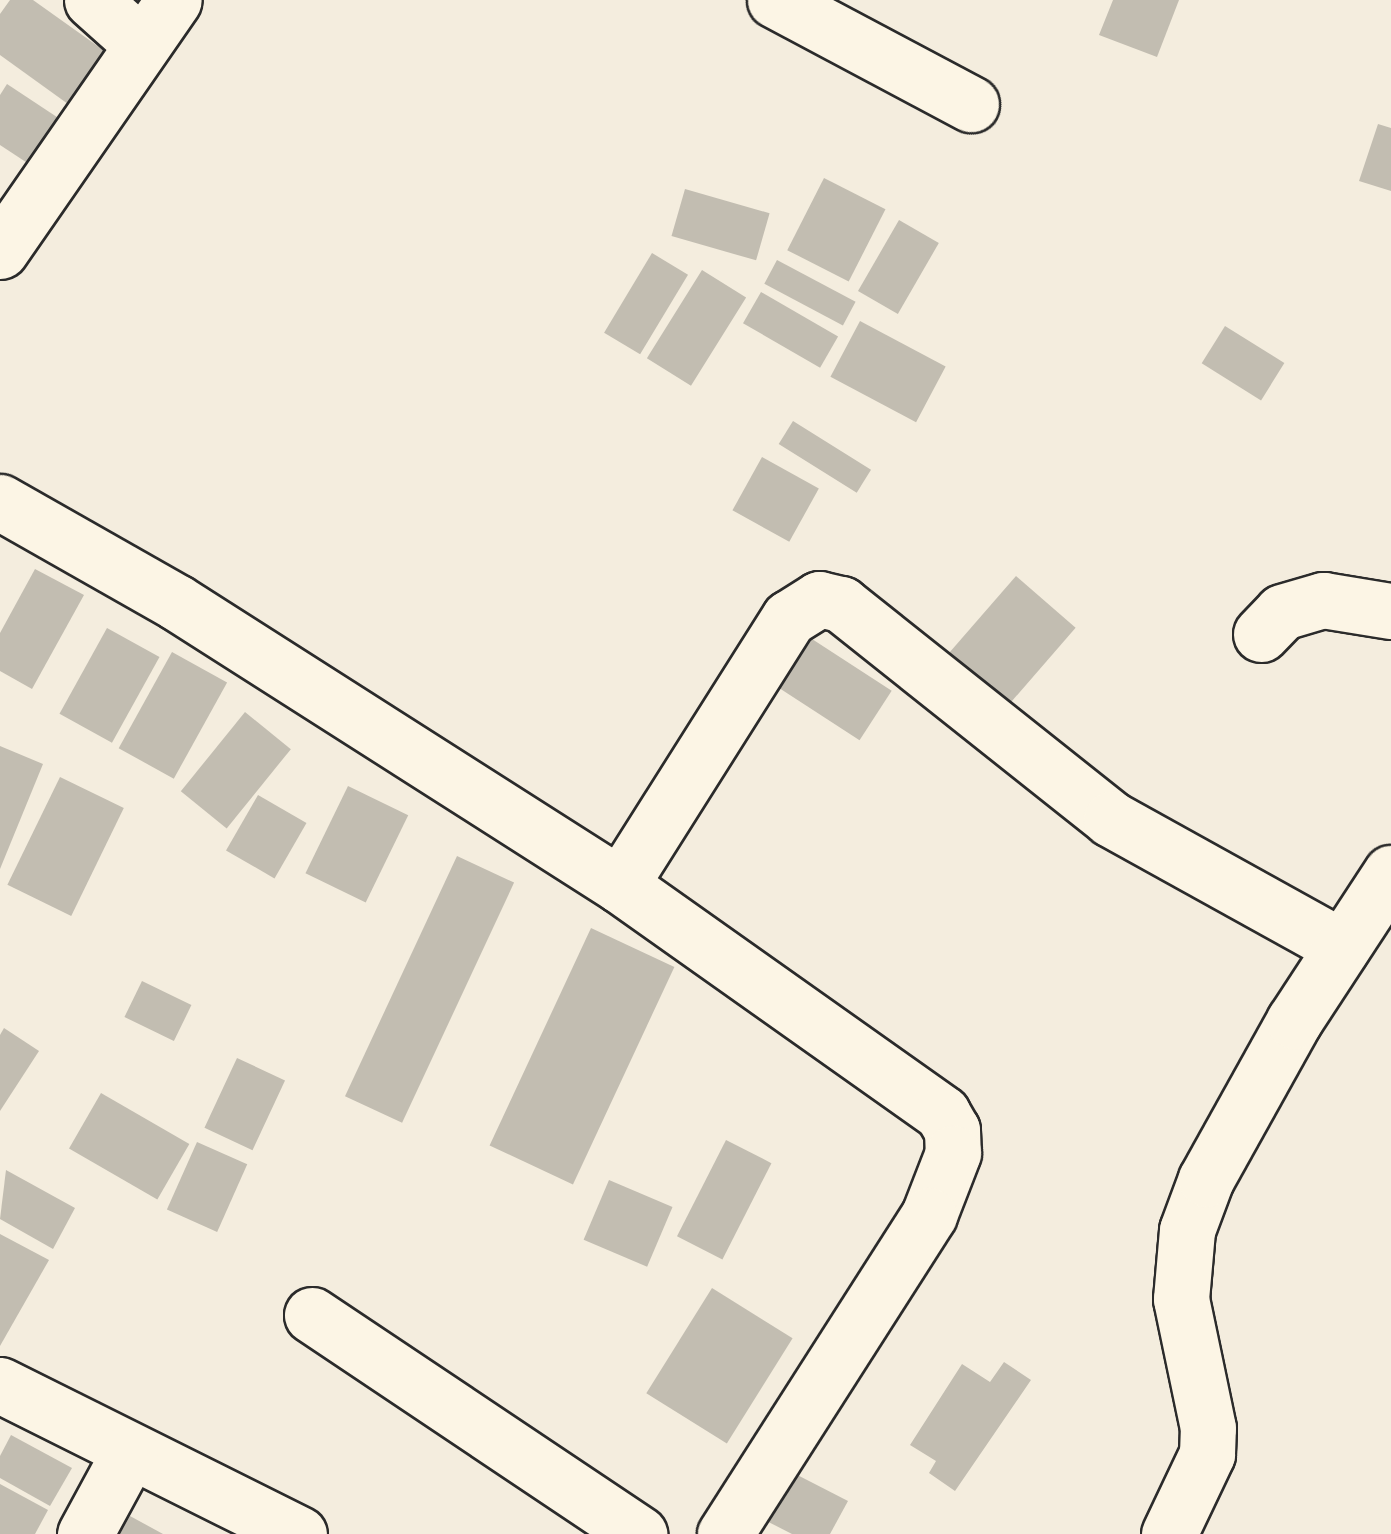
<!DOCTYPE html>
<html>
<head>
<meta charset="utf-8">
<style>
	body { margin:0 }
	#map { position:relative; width:1391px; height:1534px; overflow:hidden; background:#f4edde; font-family:"Architects Daughter",sans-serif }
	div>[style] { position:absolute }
	.building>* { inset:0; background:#c2bdb1; transform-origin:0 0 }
	.roads { filter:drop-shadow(2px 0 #2b2b2b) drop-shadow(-2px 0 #2b2b2b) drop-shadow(0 2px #2b2b2b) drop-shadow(0 -2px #2b2b2b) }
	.minor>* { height:55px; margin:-27.5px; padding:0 27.5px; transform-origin:27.5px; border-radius:27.5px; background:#fcf5e5 }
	span { translate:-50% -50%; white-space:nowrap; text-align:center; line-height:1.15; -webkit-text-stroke:8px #fcf5e5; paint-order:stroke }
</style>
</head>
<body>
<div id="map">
	<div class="building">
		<div style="clip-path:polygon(10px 0,33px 0,106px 52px,68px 104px,0 55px,0 14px)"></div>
		<div style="clip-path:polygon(1113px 0,1179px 0,1157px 57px,1099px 35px)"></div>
		<div style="clip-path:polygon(7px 84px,69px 125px,38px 170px,0 145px,0 95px)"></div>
		<div style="clip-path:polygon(1378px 124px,1391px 128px,1391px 191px,1359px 181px)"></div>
		<div style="left:824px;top:178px;width:69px;height:81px;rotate:27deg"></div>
		<div style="left:685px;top:189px;width:88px;height:49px;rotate:16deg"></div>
		<div style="left:899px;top:220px;width:46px;height:82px;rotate:30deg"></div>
		<div style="left:652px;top:253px;width:42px;height:93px;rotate:31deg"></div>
		<div style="left:777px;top:260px;width:89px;height:27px;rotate:28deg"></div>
		<div style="left:702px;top:270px;width:52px;height:104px;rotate:32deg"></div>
		<div style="left:761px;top:292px;width:89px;height:36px;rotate:30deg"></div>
		<div style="left:860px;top:321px;width:97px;height:63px;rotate:28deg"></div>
		<div style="left:1225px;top:326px;width:70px;height:44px;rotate:32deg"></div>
		<div style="left:793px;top:421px;width:92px;height:27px;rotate:32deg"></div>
		<div style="left:762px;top:457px;width:65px;height:61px;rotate:29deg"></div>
		<div style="clip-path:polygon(35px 569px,84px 595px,32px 689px,0 671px,0 633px)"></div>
		<div style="left:1016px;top:576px;width:79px;height:111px;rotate:41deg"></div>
		<div style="left:107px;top:628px;width:60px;height:98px;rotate:29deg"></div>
		<div style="left:812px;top:639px;width:95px;height:59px;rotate:33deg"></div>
		<div style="left:172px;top:652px;width:63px;height:110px;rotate:29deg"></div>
		<div style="left:245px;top:712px;width:59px;height:102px;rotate:39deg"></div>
		<div style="clip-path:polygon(0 746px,43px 764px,0 869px)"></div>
		<div style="left:60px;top:777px;width:71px;height:120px;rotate:26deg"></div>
		<div style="left:348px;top:786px;width:67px;height:97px;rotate:26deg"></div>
		<div style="left:258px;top:795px;width:56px;height:64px;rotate:30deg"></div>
		<div style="left:457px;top:856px;width:63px;height:265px;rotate:25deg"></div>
		<div style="left:591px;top:928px;width:92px;height:240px;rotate:25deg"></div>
		<div style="left:142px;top:981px;width:55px;height:40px;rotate:26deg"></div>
		<div style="clip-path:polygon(4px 1028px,39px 1051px,0 1111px,0 1035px)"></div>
		<div style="left:237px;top:1058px;width:53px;height:77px;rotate:25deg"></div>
		<div style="left:101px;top:1093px;width:102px;height:64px;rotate:30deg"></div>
		<div style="left:726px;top:1140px;width:51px;height:108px;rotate:27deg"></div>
		<div style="left:197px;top:1142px;width:55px;height:74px;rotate:24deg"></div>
		<div style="clip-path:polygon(6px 1170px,75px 1208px,53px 1249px,0 1219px)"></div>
		<div style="left:609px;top:1180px;width:69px;height:65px;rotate:23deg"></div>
		<div style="clip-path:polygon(0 1234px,49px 1260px,0 1346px)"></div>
		<div style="left:712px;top:1288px;width:95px;height:124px;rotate:32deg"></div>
		<div style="clip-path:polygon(1004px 1362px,1031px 1380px,955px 1491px,929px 1473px,936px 1461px,910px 1445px,962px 1364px,990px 1382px)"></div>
		<div style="clip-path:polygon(11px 1435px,72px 1468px,50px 1506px,0 1478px,0 1456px)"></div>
		<div style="clip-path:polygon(772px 1462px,848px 1501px,830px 1534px,792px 1534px,747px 1511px)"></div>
		<div style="clip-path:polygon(0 1484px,48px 1510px,35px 1534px,0 1534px)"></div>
		<div style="clip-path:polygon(130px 1516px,163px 1534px,120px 1534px)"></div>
	</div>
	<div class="roads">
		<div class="minor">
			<div style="left:92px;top:0;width:66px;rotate:41.9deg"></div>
			<div style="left:775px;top:0;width:222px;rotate:28deg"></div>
			<div style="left:0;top:251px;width:305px;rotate:-55.3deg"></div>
			<div style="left:0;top:502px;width:202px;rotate:29.6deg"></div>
			<div style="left:176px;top:602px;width:527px;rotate:32.51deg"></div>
			<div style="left:620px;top:885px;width:316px;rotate:-57.7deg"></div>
			<div style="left:789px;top:618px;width:36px;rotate:-32deg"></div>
			<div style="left:819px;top:599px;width:23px;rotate:13deg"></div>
			<div style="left:841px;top:604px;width:345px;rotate:38.5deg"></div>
			<div style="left:1111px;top:819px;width:264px;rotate:29deg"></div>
			<div style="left:1261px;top:634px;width:30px;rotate:-46deg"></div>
			<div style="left:1282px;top:612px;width:43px;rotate:-16.3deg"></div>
			<div style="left:1323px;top:600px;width:69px;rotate:9.2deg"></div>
			<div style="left:620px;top:885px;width:395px;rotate:35.3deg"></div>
			<div style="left:942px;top:1113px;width:20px;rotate:60deg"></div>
			<div style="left:952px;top:1130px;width:23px;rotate:88deg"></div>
			<div style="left:953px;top:1153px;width:66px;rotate:111.2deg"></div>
			<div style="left:929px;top:1215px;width:379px;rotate:122.6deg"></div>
			<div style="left:312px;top:1315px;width:394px;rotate:33.8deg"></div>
			<div style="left:0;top:1385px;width:334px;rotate:26.5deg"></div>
			<div style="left:85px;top:1534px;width:94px;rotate:-61.5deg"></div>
			<div style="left:1169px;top:1534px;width:89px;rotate:-64.6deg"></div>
			<div style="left:1207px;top:1454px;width:26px;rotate:-88deg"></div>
			<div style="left:1208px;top:1428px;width:132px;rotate:-101.8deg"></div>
			<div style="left:1181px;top:1299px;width:69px;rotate:-85deg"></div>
			<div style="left:1187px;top:1230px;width:54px;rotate:-69.6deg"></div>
			<div style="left:1206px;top:1179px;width:181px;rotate:-60.9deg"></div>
			<div style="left:1294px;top:1021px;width:177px;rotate:-56.8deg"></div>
		</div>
	</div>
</div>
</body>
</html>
